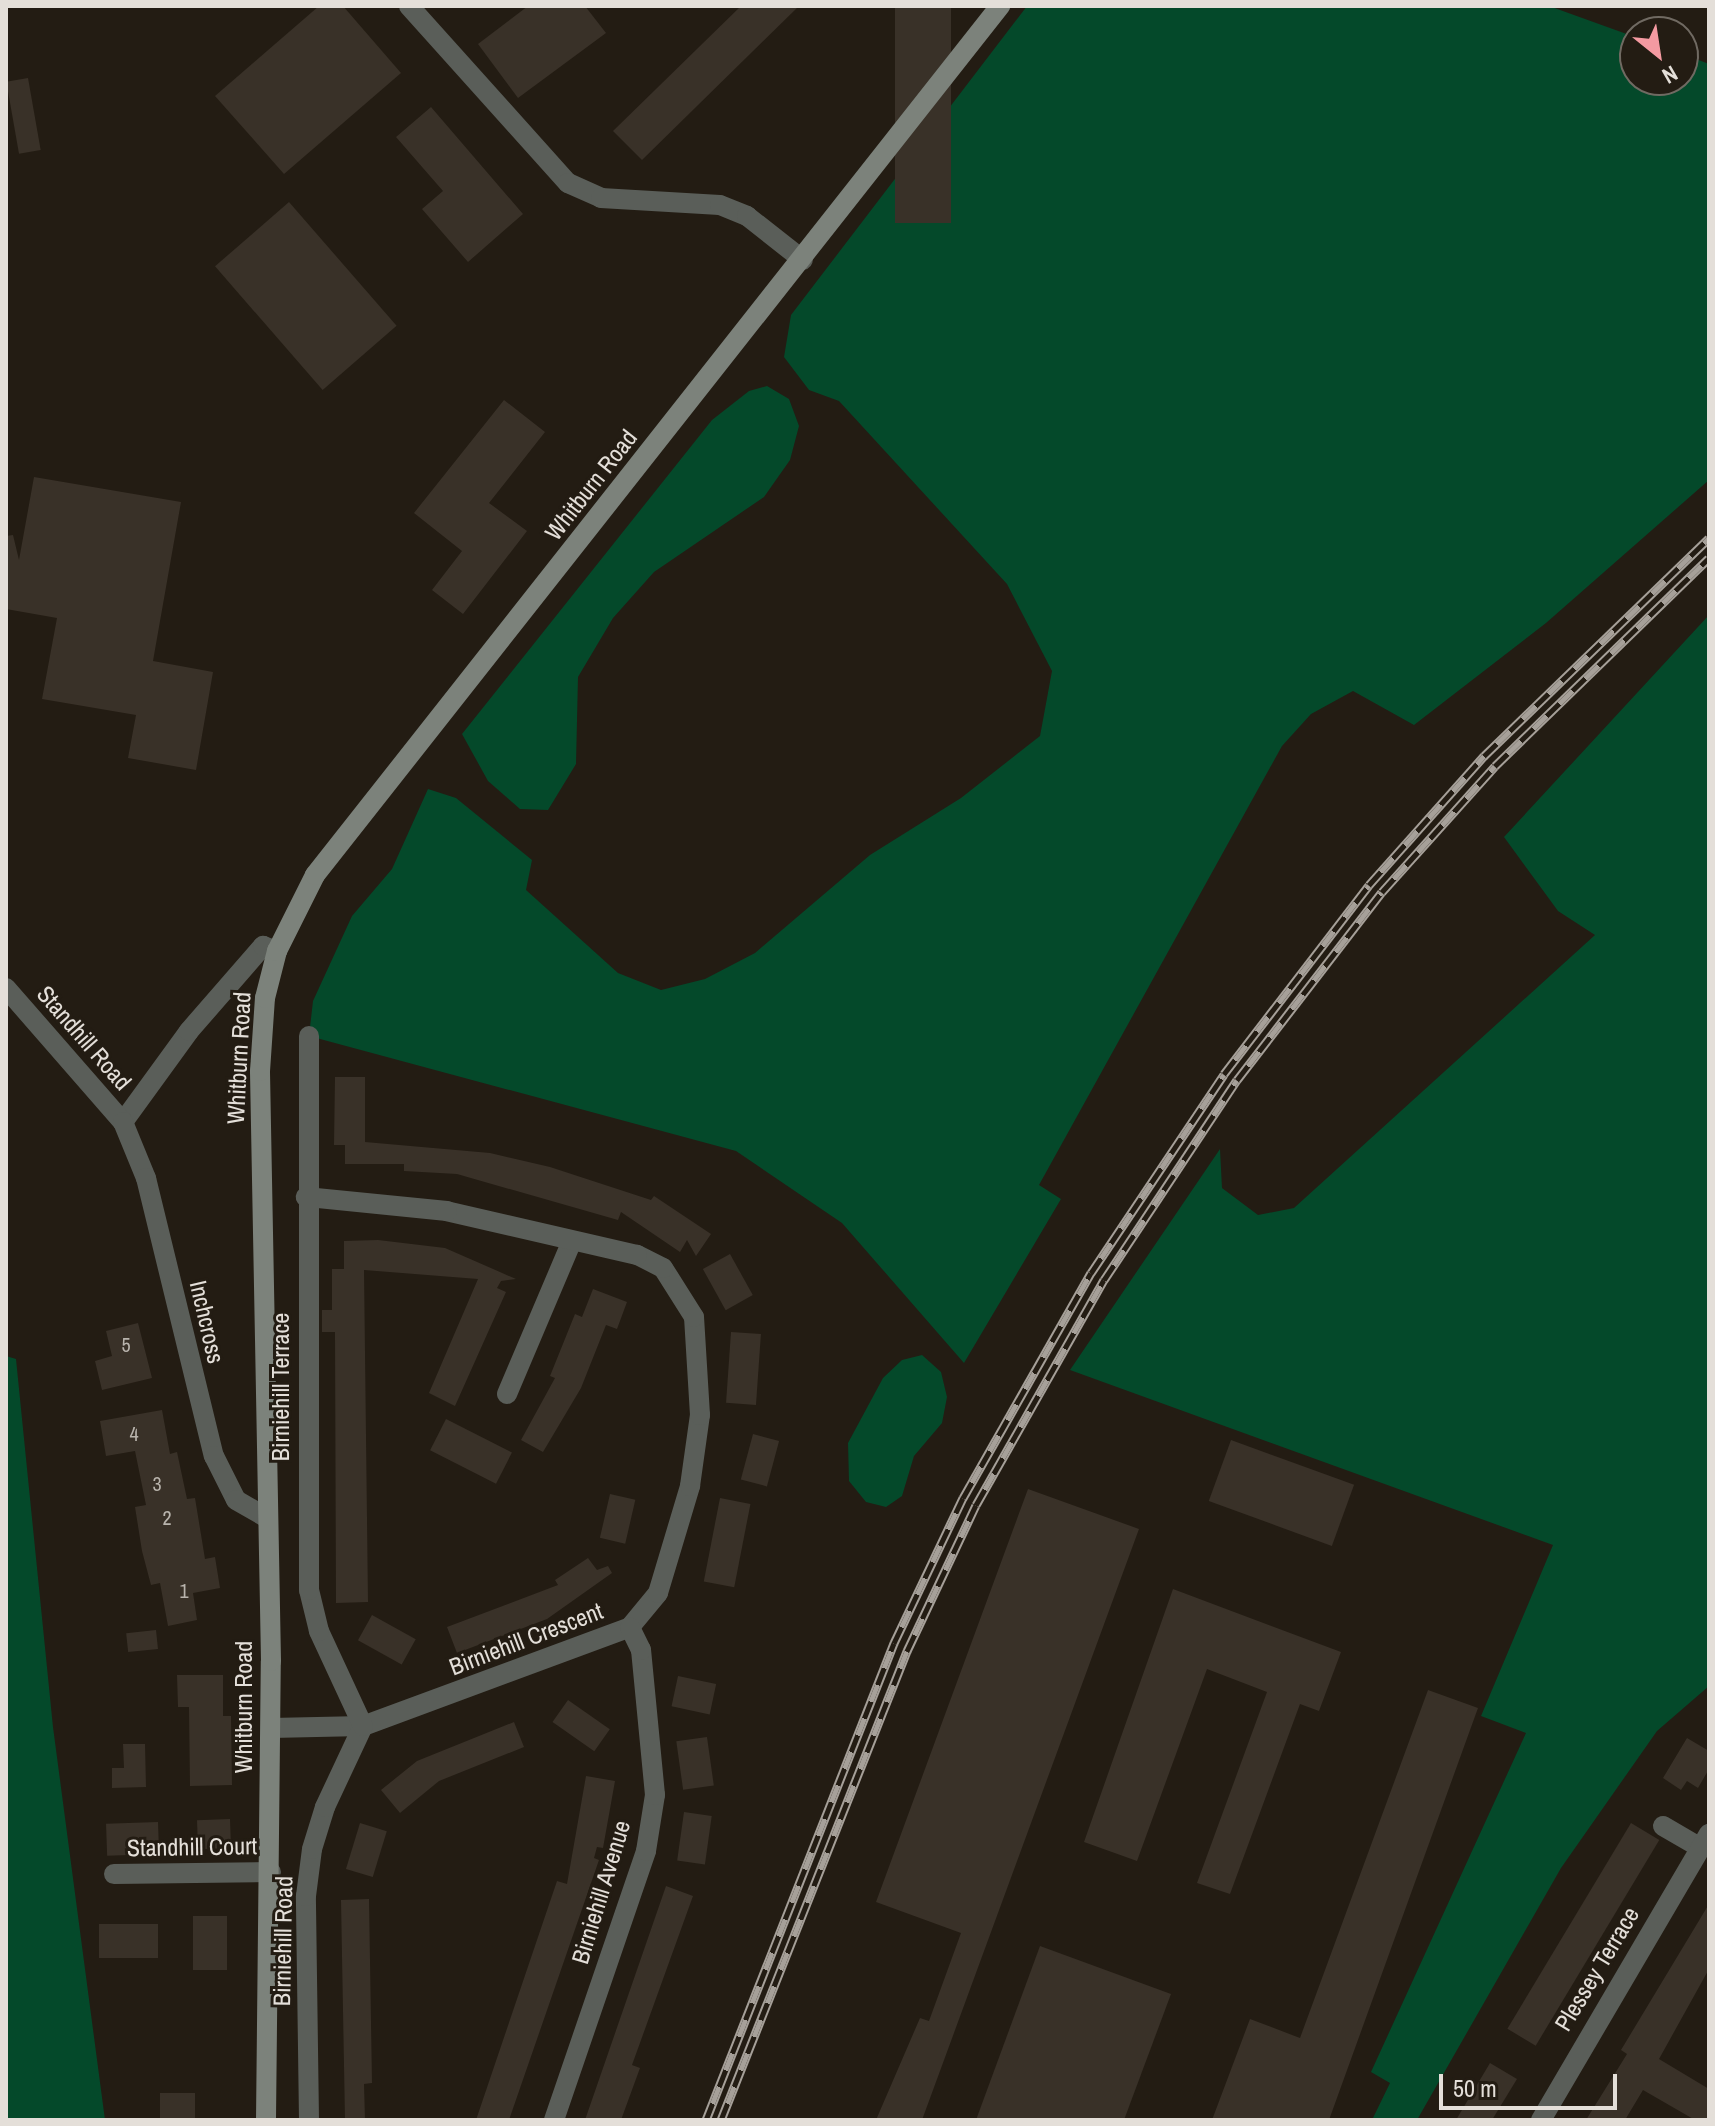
<!DOCTYPE html>
<html>
<head>
<meta charset="utf-8">
<style>
	body { margin:0 }
	#map { position:relative; width:1715px; height:2126px; overflow:hidden; background:#231c13; font-family:"Archivo Narrow",sans-serif }
	div>[style] { position:absolute }
	.green>* { inset:0; background:#04492a }
	.building>* { inset:0; background:#393128; transform-origin:0 0 }
	.minor>* { height:20px; margin:-10px; padding:0 10px; transform-origin:10px; border-radius:10px; background:#5a5e59 }
	.tertiary>* { height:20px; margin:-10px; padding:0 10px; transform-origin:10px; border-radius:10px; background:#5a5e59 }
	.secondary>* { height:20px; margin:-10px; padding:0 10px; transform-origin:10px; border-radius:10px; background:#7c827b }
	.rail>* { height:9px; margin-top:-4.5px; transform-origin:0; background:repeating-linear-gradient(90deg,#231c13 0 18px,#a6a099 0 36px); box-sizing:border-box; border-block:2px solid #a6a099 }
	span { translate:-50% -50%; white-space:nowrap; text-align:center; line-height:1.15; -webkit-text-stroke:6px #231c13; paint-order:stroke }
	.number-label { font-size:20px; color:#b9b4ad }
	.number-label span { -webkit-text-stroke-width:0 }
	.street-label { font-size:24px; color:#e4dfd9 }
	.frame { position:absolute; inset:0; border:8px solid #e4dfd9; pointer-events:none }
	.north { position:absolute; left:1619px; top:16px; width:80px; height:80px; box-sizing:border-box; background:#231c13; border:2px solid #706a62; border-radius:50%; rotate:150deg; font-size:22px; font-weight:700; line-height:32px; text-align:center; color:#e4dfd9 }
	.north::after { content:''; display:block; margin:auto; width:28px; height:36px; background:#f49aa1; clip-path:polygon(50% 0,100% 100%,50% 72%,0 100%) }
	.scale { position:absolute; left:1439px; top:2074px; width:178px; height:36px; box-sizing:border-box; border:4px solid #e4dfd9; border-top:0; padding-left:10px; font-size:24px; line-height:28px; white-space:nowrap; color:#e4dfd9; -webkit-text-stroke:6px #231c13; paint-order:stroke }
</style>
</head>
<body>
<div id="map">
	<div class="green">
		<div style="clip-path:polygon(1027px 6px,1549px 6px,1635px 37px,1635px 80px,1683px 80px,1683px 54px,1709px 64px,1709px 480px,1546px 623px,1414px 725px,1353px 691px,1311px 714px,1282px 746px,1039px 1185px,1061px 1199px,964px 1363px,842px 1223px,736px 1151px,309px 1036px,313px 1001px,352px 916px,392px 869px,428px 789px,456px 798px,532px 860px,526px 890px,618px 973px,661px 990px,705px 979px,755px 953px,870px 855px,961px 798px,1040px 736px,1052px 671px,1007px 584px,839px 401px,809px 390px,784px 357px,791px 315px)"></div>
		<div style="clip-path:polygon(767px 386px,789px 399px,799px 426px,790px 460px,764px 497px,654px 572px,613px 618px,578px 677px,576px 764px,548px 810px,520px 809px,488px 781px,462px 734px,712px 420px,749px 391px)"></div>
		<div style="clip-path:polygon(1709px 615px,1709px 1686px,1657px 1731px,1561px 1868px,1417px 2120px,1372px 2120px,1390px 2083px,1371px 2072px,1526px 1733px,1481px 1716px,1553px 1545px,1070px 1370px,1220px 1149px,1222px 1188px,1258px 1215px,1294px 1208px,1595px 935px,1558px 911px,1504px 837px)"></div>
		<div style="clip-path:polygon(922px 1355px,941px 1372px,947px 1397px,942px 1423px,914px 1456px,902px 1496px,886px 1507px,866px 1502px,849px 1481px,848px 1443px,883px 1378px,902px 1360px)"></div>
		<div style="clip-path:polygon(6px 1356px,16px 1359px,53px 1727px,105px 2120px,6px 2120px)"></div>
	</div>
	<div class="building">
		<div style="clip-path:polygon(319px 6px,343px 6px,401px 73px,284px 174px,215px 96px)"></div>
		<div style="clip-path:polygon(528px 6px,585px 6px,606px 33px,518px 98px,478px 44px)"></div>
		<div style="clip-path:polygon(741px 6px,799px 6px,642px 160px,613px 131px)"></div>
		<div style="left:895px;top:6px;width:56px;height:217px"></div>
		<div style="left:28px;top:78px;width:73px;height:22px;rotate:80deg"></div>
		<div style="clip-path:polygon(431px 107px,523px 214px,468px 262px,422px 209px,443px 191px,396px 137px)"></div>
		<div style="left:289px;top:202px;width:164px;height:98px;rotate:49deg"></div>
		<div style="clip-path:polygon(504px 400px,545px 432px,489px 503px,527px 531px,463px 614px,432px 590px,462px 551px,414px 513px)"></div>
		<div style="clip-path:polygon(34px 477px,181px 502px,153px 661px,213px 672px,196px 770px,128px 758px,136px 715px,42px 699px,57px 618px,6px 609px,6px 536px,13px 535px,19px 560px)"></div>
		<div style="clip-path:polygon(335px 1077px,365px 1077px,365px 1142px,490px 1153px,550px 1167px,651px 1200px,654px 1196px,711px 1234px,696px 1256px,687px 1240px,680px 1252px,621px 1212px,618px 1220px,457px 1174px,404px 1171px,404px 1164px,345px 1164px,345px 1145px,334px 1145px)"></div>
		<div style="clip-path:polygon(378px 1240px,445px 1248px,516px 1279px,501px 1281px,497px 1288px,506px 1292px,455px 1406px,429px 1393px,478px 1279px,364px 1270px,368px 1602px,336px 1603px,335px 1332px,322px 1332px,322px 1310px,332px 1310px,332px 1269px,344px 1269px,344px 1241px)"></div>
		<div style="left:730px;top:1254px;width:47px;height:31px;rotate:61deg"></div>
		<div style="clip-path:polygon(593px 1289px,627px 1302px,617px 1329px,606px 1325px,581px 1388px,543px 1452px,521px 1440px,555px 1378px,550px 1376px,575px 1314px,582px 1317px)"></div>
		<div style="clip-path:polygon(138px 1323px,152px 1378px,102px 1390px,95px 1361px,112px 1356px,106px 1331px)"></div>
		<div style="left:731px;top:1332px;width:30px;height:71px;rotate:4deg"></div>
		<div style="clip-path:polygon(162px 1410px,170px 1454px,177px 1452px,187px 1499px,195px 1498px,205px 1559px,215px 1557px,220px 1588px,193px 1593px,197px 1620px,168px 1626px,160px 1583px,151px 1585px,142px 1551px,135px 1507px,146px 1505px,135px 1451px,106px 1456px,100px 1421px)"></div>
		<div style="left:446px;top:1419px;width:74px;height:35px;rotate:27deg"></div>
		<div style="left:753px;top:1434px;width:27px;height:47px;rotate:15deg"></div>
		<div style="left:1231px;top:1440px;width:131px;height:65px;rotate:20deg"></div>
		<div style="clip-path:polygon(1028px 1489px,1139px 1529px,922px 2120px,876px 2120px,920px 2018px,929px 2021px,961px 1933px,876px 1902px)"></div>
		<div style="left:610px;top:1494px;width:26px;height:45px;rotate:13deg"></div>
		<div style="left:720px;top:1498px;width:31px;height:85px;rotate:11deg"></div>
		<div style="clip-path:polygon(588px 1558px,597px 1570px,608px 1566px,612px 1573px,547px 1619px,457px 1653px,447px 1627px,558px 1585px,555px 1580px)"></div>
		<div style="clip-path:polygon(1173px 1589px,1341px 1652px,1319px 1711px,1300px 1704px,1230px 1894px,1197px 1883px,1267px 1692px,1207px 1669px,1137px 1861px,1084px 1842px)"></div>
		<div style="left:372px;top:1615px;width:50px;height:29px;rotate:29deg"></div>
		<div style="left:156px;top:1630px;width:19px;height:30px;rotate:84deg"></div>
		<div style="clip-path:polygon(177px 1675px,223px 1675px,223px 1716px,231px 1716px,232px 1785px,190px 1786px,189px 1707px,178px 1707px)"></div>
		<div style="left:678px;top:1676px;width:39px;height:31px;rotate:12deg"></div>
		<div style="clip-path:polygon(1428px 1690px,1478px 1708px,1329px 2120px,1212px 2120px,1250px 2019px,1300px 2038px)"></div>
		<div style="left:568px;top:1700px;width:51px;height:27px;rotate:35deg"></div>
		<div style="clip-path:polygon(514px 1722px,524px 1747px,439px 1781px,400px 1813px,381px 1790px,417px 1761px)"></div>
		<div style="left:707px;top:1737px;width:49px;height:31px;rotate:82deg"></div>
		<div style="clip-path:polygon(1687px 1738px,1709px 1751px,1709px 1769px,1698px 1788px,1687px 1781px,1681px 1790px,1663px 1778px)"></div>
		<div style="clip-path:polygon(123px 1744px,145px 1744px,146px 1787px,112px 1788px,112px 1768px,124px 1768px)"></div>
		<div style="clip-path:polygon(586px 1776px,615px 1781px,603px 1848px,597px 1847px,594px 1858px,599px 1860px,509px 2120px,476px 2120px,557px 1881px,567px 1884px)"></div>
		<div style="left:684px;top:1812px;width:28px;height:49px;rotate:8deg"></div>
		<div style="left:230px;top:1819px;width:29px;height:33px;rotate:88deg"></div>
		<div style="left:158px;top:1822px;width:32px;height:52px;rotate:88deg"></div>
		<div style="left:360px;top:1823px;width:28px;height:48px;rotate:17deg"></div>
		<div style="left:1631px;top:1823px;width:33px;height:240px;rotate:31deg"></div>
		<div style="clip-path:polygon(666px 1886px,693px 1896px,632px 2065px,640px 2068px,621px 2120px,585px 2120px)"></div>
		<div style="clip-path:polygon(369px 1899px,372px 2083px,364px 2084px,365px 2120px,345px 2120px,341px 1900px)"></div>
		<div style="clip-path:polygon(1709px 1904px,1709px 1969px,1659px 2059px,1709px 2089px,1709px 2120px,1695px 2120px,1643px 2090px,1625px 2120px,1586px 2120px,1627px 2054px,1621px 2050px)"></div>
		<div style="left:193px;top:1916px;width:34px;height:54px"></div>
		<div style="left:158px;top:1924px;width:34px;height:59px;rotate:90deg"></div>
		<div style="clip-path:polygon(1040px 1946px,1171px 1994px,1124px 2120px,976px 2120px)"></div>
		<div style="clip-path:polygon(1490px 2063px,1517px 2079px,1492px 2120px,1456px 2120px)"></div>
		<div style="left:160px;top:2093px;width:35px;height:27px"></div>
	</div>
	<div class="minor">
		<div style="left:409px;top:6px;width:238px;rotate:48.1deg"></div>
		<div style="left:568px;top:183px;width:36px;rotate:24deg"></div>
		<div style="left:601px;top:198px;width:119px;rotate:3.4deg"></div>
		<div style="left:720px;top:205px;width:29px;rotate:22deg"></div>
		<div style="left:747px;top:216px;width:71px;rotate:38.2deg"></div>
		<div style="left:123px;top:1122px;width:112px;rotate:-54deg"></div>
		<div style="left:189px;top:1031px;width:113px;rotate:-49deg"></div>
		<div style="left:263px;top:946px;width:15px;rotate:20deg"></div>
		<div style="left:507px;top:1394px;width:166px;rotate:-67deg"></div>
		<div style="left:271px;top:1728px;width:92px;rotate:-1.2deg"></div>
		<div style="left:363px;top:1726px;width:285px;rotate:-20.3deg"></div>
		<div style="left:630px;top:1627px;width:44px;rotate:-50.5deg"></div>
		<div style="left:658px;top:1593px;width:112px;rotate:-73.3deg"></div>
		<div style="left:690px;top:1486px;width:72px;rotate:-82deg"></div>
		<div style="left:700px;top:1415px;width:98px;rotate:-93.5deg"></div>
		<div style="left:694px;top:1317px;width:58px;rotate:-122.3deg"></div>
		<div style="left:663px;top:1268px;width:29px;rotate:-153deg"></div>
		<div style="left:637px;top:1255px;width:195px;rotate:-167deg"></div>
		<div style="left:447px;top:1211px;width:142px;rotate:-174.3deg"></div>
		<div style="left:1663px;top:1826px;width:44px;rotate:30.1deg"></div>
		<div style="left:114px;top:1874px;width:157px;rotate:-0.7deg"></div>
		<div style="left:309px;top:2120px;width:224px;rotate:-90.8deg"></div>
		<div style="left:306px;top:1896px;width:47px;rotate:-82.7deg"></div>
		<div style="left:312px;top:1849px;width:44px;rotate:-72.8deg"></div>
		<div style="left:325px;top:1807px;width:89px;rotate:-64.9deg"></div>
		<div style="left:363px;top:1726px;width:105px;rotate:-114.9deg"></div>
		<div style="left:319px;top:1631px;width:42px;rotate:-103.7deg"></div>
		<div style="left:309px;top:1590px;width:554px;rotate:-90deg"></div>
		<div style="left:554px;top:2120px;width:284px;rotate:-71.1deg"></div>
		<div style="left:646px;top:1851px;width:57px;rotate:-80.9deg"></div>
		<div style="left:655px;top:1795px;width:146px;rotate:-95.5deg"></div>
		<div style="left:641px;top:1650px;width:25px;rotate:-116deg"></div>
		<div style="left:1541px;top:2120px;width:332px;rotate:-59.6deg"></div>
	</div>
	<div class="tertiary">
		<div style="left:6px;top:988px;width:178px;rotate:48.9deg"></div>
		<div style="left:123px;top:1122px;width:61px;rotate:67.7deg"></div>
		<div style="left:146px;top:1178px;width:286px;rotate:76.3deg"></div>
		<div style="left:214px;top:1456px;width:49px;rotate:63.4deg"></div>
		<div style="left:236px;top:1500px;width:34px;rotate:30deg"></div>
	</div>
	<div class="secondary">
		<div style="left:266px;top:2120px;width:459px;rotate:-89.4deg"></div>
		<div style="left:271px;top:1661px;width:590px;rotate:-91.07deg"></div>
		<div style="left:260px;top:1071px;width:73px;rotate:-86.1deg"></div>
		<div style="left:265px;top:998px;width:49px;rotate:-75.7deg"></div>
		<div style="left:277px;top:951px;width:85px;rotate:-63.4deg"></div>
		<div style="left:315px;top:875px;width:1107px;rotate:-51.75deg"></div>
	</div>
	<div class="rail">
		<div style="left:706px;top:2120px;width:513px;rotate:-68.49deg"></div>
		<div style="left:894px;top:1643px;width:161px;rotate:-64.6deg"></div>
		<div style="left:963px;top:1498px;width:259px;rotate:-60.4deg"></div>
		<div style="left:1091px;top:1273px;width:239px;rotate:-56.2deg"></div>
		<div style="left:1224px;top:1074px;width:238px;rotate:-52.5deg"></div>
		<div style="left:1369px;top:885px;width:173px;rotate:-48.3deg"></div>
		<div style="left:1484px;top:756px;width:313px;rotate:-44.1deg"></div>
		<div style="left:721px;top:2120px;width:505px;rotate:-68.37deg"></div>
		<div style="left:907px;top:1651px;width:161px;rotate:-64.7deg"></div>
		<div style="left:976px;top:1505px;width:259px;rotate:-60.4deg"></div>
		<div style="left:1104px;top:1280px;width:240px;rotate:-56.4deg"></div>
		<div style="left:1237px;top:1080px;width:237px;rotate:-52.4deg"></div>
		<div style="left:1382px;top:892px;width:169px;rotate:-48.1deg"></div>
		<div style="left:1495px;top:766px;width:298px;rotate:-44.2deg"></div>
	</div>
	<div class="number-label">
		<span style="left:126px;top:1344px">5</span>
		<span style="left:134px;top:1433px">4</span>
		<span style="left:157px;top:1483px">3</span>
		<span style="left:167px;top:1517px">2</span>
		<span style="left:184px;top:1590px">1</span>
	</div>
	<div class="street-label">
		<span style="left:591px;top:485px;rotate:-52deg">Whitburn Road</span>
		<span style="left:84px;top:1038px;rotate:49deg">Standhill Road</span>
		<span style="left:239px;top:1058px;rotate:-87deg">Whitburn Road</span>
		<span style="left:207px;top:1322px;rotate:77deg">Inchcross</span>
		<span style="left:281px;top:1387px;rotate:-90deg">Birniehill Terrace</span>
		<span style="left:526px;top:1639px;rotate:-21deg">Birniehill Crescent</span>
		<span style="left:244px;top:1707px;rotate:-90deg">Whitburn Road</span>
		<span style="left:192px;top:1847px;rotate:-1deg">Standhill Court</span>
		<span style="left:601px;top:1892px;rotate:-73deg">Birniehill Avenue</span>
		<span style="left:283px;top:1941px;rotate:-89deg">Birniehill Road</span>
		<span style="left:1597px;top:1969px;rotate:-59deg">Plessey Terrace</span>
	</div>
	<div class="frame"></div>
	<div class="north">N</div>
	<div class="scale">50 m</div>
</div>
</body>
</html>
